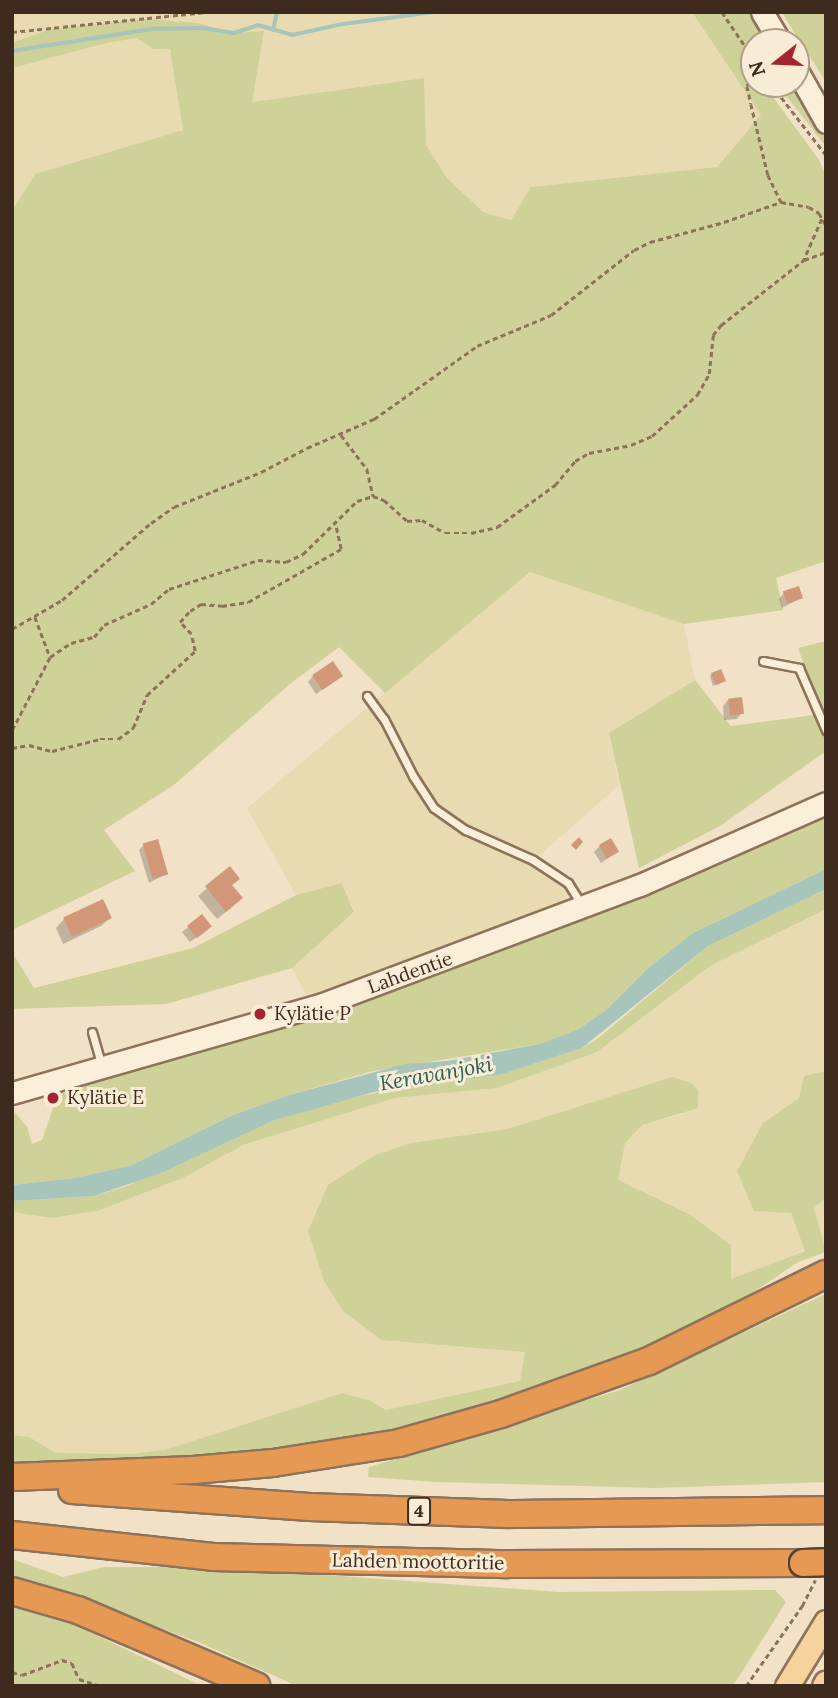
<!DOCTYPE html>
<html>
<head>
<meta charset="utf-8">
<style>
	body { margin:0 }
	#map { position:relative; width:838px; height:1698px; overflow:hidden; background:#f1e1c6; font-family:Lora,serif }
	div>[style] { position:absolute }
	.farmland>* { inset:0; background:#e8dbb2 }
	.green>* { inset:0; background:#ced198 }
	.water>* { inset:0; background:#a7c5ba }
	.shadow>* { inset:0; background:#0003 }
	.stream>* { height:3.5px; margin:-1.75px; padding:0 1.75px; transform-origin:1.75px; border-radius:1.75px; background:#a7c5ba }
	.building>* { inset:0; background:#d29779; transform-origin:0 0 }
	.path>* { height:2.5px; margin-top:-1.25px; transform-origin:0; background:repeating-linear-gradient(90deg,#8e725a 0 5px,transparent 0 8.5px) }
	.roads { filter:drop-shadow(2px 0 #8e725a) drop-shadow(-2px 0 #8e725a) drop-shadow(0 2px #8e725a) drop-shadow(0 -2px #8e725a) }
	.service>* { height:7px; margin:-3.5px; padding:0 3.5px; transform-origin:3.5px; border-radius:3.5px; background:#fbefda }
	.secondary>* { height:21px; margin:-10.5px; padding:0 10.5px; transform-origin:10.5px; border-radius:10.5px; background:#fbefda }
	.primary>* { height:23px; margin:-11.5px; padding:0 11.5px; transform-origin:11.5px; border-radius:11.5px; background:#f6d39c }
	.motorway>* { height:26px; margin:-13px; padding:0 13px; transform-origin:13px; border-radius:13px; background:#e59952 }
	.bridges { filter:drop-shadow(2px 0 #5c402e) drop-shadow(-2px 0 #5c402e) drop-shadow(0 2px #5c402e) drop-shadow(0 -2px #5c402e) }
	.motorway-bridge>* { height:26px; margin:-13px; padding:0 13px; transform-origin:13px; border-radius:13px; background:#e59952 }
	.dots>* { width:19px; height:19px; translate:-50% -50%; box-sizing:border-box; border:4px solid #f8ecd6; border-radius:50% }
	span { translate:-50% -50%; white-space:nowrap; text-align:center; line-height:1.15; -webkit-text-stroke:6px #f8ecd6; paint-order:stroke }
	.shield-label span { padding:2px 5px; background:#f8ecd6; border:2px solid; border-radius:5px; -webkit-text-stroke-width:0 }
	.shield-label { font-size:18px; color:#3e2b1e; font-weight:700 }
	.street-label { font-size:19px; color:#3e2b1e }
	.poi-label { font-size:19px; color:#3e2b1e }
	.left { translate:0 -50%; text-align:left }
	.water-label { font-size:21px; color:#2d5e57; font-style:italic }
	.frame { position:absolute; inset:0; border:14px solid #3e2b1e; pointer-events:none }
	.north { position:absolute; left:740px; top:28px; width:70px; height:70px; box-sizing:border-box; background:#f8ecd6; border:2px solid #ae9f8c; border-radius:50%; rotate:252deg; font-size:19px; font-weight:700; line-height:28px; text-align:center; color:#3e2b1e }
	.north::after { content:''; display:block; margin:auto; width:24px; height:32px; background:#a2252f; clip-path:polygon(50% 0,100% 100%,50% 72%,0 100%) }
</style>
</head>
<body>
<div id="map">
	<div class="farmland">
		<div style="clip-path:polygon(12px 12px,692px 12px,761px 115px,717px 167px,531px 187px,511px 220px,483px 212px,447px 178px,425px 145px,424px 78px,251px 102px,264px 32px,234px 33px,198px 23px,168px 35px,183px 130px,35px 174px,12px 211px)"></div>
		<div style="clip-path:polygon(530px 572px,684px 624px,695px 680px,609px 733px,619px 785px,531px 863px,557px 878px,569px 891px,566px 900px,453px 948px,307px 997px,292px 968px,355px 912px,342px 883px,296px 895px,247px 808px)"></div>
		<div style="clip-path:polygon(826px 909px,826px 1071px,804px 1076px,799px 1098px,763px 1124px,791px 1213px,806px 1250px,730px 1280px,689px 1214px,617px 1180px,625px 1142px,642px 1125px,683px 1114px,672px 1077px,507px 1129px,411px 1143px,375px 1155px,382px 1340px,526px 1352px,520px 1381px,386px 1410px,369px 1400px,342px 1393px,168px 1449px,133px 1454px,56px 1453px,29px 1437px,12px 1435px,12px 1212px,52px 1218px,97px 1211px,183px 1178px,243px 1145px,395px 1098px,497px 1088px,597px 1052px,710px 966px)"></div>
		<div style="clip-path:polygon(826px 1198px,826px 1243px,823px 1244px,814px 1208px)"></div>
	</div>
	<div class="green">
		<div style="clip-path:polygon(692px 12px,750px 12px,768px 42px,754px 42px,754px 84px,794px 84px,826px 140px,825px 145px,783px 92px,773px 97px,819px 160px,826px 175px,826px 561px,776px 578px,783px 610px,684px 624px,530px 572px,385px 693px,339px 647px,291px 683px,175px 784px,104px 830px,135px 871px,12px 930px,12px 211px,35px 174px,183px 130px,170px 49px,153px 49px,137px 38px,106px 43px,12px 68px,12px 43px,51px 29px,148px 19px,198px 23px,234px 33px,264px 31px,252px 102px,424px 78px,426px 145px,447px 178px,483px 212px,511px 220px,531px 187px,717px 167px,761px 115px)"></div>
		<div style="clip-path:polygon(782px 12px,826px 12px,826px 82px,789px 24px)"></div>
		<div style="clip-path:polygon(826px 641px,826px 751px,720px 826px,639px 868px,609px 733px,695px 680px,731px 726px,822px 714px,798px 648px)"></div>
		<div style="clip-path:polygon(826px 809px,826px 869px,693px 933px,647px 969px,606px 1010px,579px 1029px,540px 1044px,373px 1071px,289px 1095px,233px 1115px,132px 1165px,75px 1178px,12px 1185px,12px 1109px,27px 1127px,32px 1144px,42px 1140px,59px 1091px,299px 1021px,545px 934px)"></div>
		<div style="clip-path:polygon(342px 883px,354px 912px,292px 968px,166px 1004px,12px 1009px,12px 952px,34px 988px,193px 948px,296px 895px)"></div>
		<div style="clip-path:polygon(826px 889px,826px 909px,710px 966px,597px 1052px,497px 1088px,395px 1098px,243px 1145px,183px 1178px,97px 1211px,51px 1218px,12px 1212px,12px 1201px,94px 1196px,124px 1187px,272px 1121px,338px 1101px,416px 1084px,503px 1074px,582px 1048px,596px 1040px,708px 946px)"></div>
		<div style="clip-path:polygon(826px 1071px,826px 1198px,814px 1208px,826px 1252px,798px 1262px,714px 1319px,615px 1363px,508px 1402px,398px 1433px,278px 1456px,113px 1466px,12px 1462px,12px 1435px,29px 1437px,56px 1453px,133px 1454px,168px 1449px,342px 1393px,369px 1400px,386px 1410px,520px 1381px,525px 1352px,382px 1340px,344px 1312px,324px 1281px,308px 1231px,328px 1185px,375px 1155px,411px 1143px,507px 1129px,672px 1077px,691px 1083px,698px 1090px,698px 1108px,642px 1125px,625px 1143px,618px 1180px,689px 1214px,731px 1245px,731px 1279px,805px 1251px,791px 1213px,754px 1211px,737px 1171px,763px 1123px,799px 1098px,804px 1076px)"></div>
		<div style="clip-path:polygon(826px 1294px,826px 1482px,656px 1488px,437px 1482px,368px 1477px,369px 1467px,620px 1390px)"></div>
		<div style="clip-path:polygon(12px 1559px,63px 1577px,104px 1567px,217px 1567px,558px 1592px,775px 1590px,786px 1602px,733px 1686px,297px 1686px,196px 1641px,12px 1575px)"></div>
		<div style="clip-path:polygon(12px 1607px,75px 1625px,202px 1686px,12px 1686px)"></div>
	</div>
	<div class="water">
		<div style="clip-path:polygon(826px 869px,826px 889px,708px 946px,582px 1048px,503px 1074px,374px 1092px,272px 1121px,161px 1173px,94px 1196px,12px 1201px,12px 1185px,75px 1178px,132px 1165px,233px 1115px,289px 1095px,405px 1064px,447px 1061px,540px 1044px,579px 1029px,606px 1010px,647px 969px,693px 933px)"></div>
	</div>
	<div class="shadow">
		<div style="clip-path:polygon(784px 593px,801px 598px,782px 608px,779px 599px)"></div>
		<div style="clip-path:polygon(712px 674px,721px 682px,713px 686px,710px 676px)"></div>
		<div style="clip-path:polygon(313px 676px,341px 676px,316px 694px,308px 682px)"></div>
		<div style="clip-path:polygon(728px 700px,742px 713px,737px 719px,724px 720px,723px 706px)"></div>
		<div style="clip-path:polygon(144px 845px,166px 874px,149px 883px,139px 850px)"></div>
		<div style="clip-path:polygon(600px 846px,617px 852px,601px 863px,594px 852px)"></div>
		<div style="clip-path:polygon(229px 869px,232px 907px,217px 919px,198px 896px)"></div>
		<div style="clip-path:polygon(202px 916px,204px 932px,190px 942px,182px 932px)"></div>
		<div style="clip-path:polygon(110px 918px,101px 926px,63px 944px,56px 928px,64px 919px)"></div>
	</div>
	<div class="stream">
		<div style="left:273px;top:30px;width:18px;rotate:-77deg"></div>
		<div style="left:12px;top:51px;width:143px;rotate:-8.9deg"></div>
		<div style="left:153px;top:29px;width:49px;rotate:-1.2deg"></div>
		<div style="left:202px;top:28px;width:32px;rotate:9deg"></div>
		<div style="left:234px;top:33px;width:25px;rotate:-18deg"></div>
		<div style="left:258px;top:25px;width:35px;rotate:16deg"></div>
		<div style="left:292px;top:35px;width:52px;rotate:-12.2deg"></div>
		<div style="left:343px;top:24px;width:91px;rotate:-7.6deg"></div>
	</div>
	<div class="building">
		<div style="left:799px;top:586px;width:13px;height:17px;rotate:72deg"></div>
		<div style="left:333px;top:661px;width:18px;height:25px;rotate:56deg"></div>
		<div style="left:721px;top:669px;width:13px;height:11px;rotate:67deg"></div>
		<div style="left:742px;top:697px;width:17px;height:14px;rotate:83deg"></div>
		<div style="clip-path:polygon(579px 837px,583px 842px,576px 850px,571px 845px)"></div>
		<div style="left:611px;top:838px;width:16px;height:14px;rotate:60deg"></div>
		<div style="left:158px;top:839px;width:37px;height:16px;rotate:74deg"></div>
		<div style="clip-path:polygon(230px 866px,240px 879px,232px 885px,243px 898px,226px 912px,205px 886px)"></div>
		<div style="left:103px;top:899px;width:21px;height:44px;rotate:65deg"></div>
		<div style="left:202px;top:914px;width:16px;height:19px;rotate:52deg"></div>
	</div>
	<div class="path">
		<div style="left:722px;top:12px;width:57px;rotate:55.8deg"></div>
		<div style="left:12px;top:32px;width:193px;rotate:-5.9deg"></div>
		<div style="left:754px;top:74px;width:14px;rotate:120deg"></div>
		<div style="left:747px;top:86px;width:18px;rotate:77deg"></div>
		<div style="left:751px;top:104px;width:73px;rotate:76.5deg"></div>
		<div style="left:768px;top:175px;width:30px;rotate:64deg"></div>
		<div style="left:771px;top:84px;width:90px;rotate:52.2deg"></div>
		<div style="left:822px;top:219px;width:45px;rotate:113.7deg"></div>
		<div style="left:804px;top:260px;width:23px;rotate:-20deg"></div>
		<div style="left:341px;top:435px;width:43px;rotate:52.6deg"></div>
		<div style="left:367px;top:469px;width:28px;rotate:77deg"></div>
		<div style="left:373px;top:496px;width:12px;rotate:20deg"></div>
		<div style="left:384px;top:500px;width:31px;rotate:42deg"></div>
		<div style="left:407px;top:521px;width:15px;rotate:-4deg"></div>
		<div style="left:422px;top:520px;width:26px;rotate:29deg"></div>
		<div style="left:445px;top:533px;width:26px"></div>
		<div style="left:471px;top:533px;width:27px;rotate:-13deg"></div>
		<div style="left:497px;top:527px;width:72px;rotate:-35.9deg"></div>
		<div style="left:555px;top:485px;width:31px;rotate:-50deg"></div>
		<div style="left:575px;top:461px;width:16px;rotate:-30deg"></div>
		<div style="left:589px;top:453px;width:43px;rotate:-10.8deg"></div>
		<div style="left:631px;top:445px;width:23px;rotate:-23deg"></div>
		<div style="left:652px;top:436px;width:61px;rotate:-42.3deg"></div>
		<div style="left:697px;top:395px;width:24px;rotate:-60deg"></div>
		<div style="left:709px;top:374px;width:39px;rotate:-84deg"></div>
		<div style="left:713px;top:335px;width:13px;rotate:-51deg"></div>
		<div style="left:721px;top:325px;width:105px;rotate:-38.1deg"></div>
		<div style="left:35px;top:617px;width:43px;rotate:69.4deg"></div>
		<div style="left:50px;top:657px;width:25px;rotate:-34deg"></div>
		<div style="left:71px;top:643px;width:24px;rotate:-15deg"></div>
		<div style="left:94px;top:637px;width:16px;rotate:-50deg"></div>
		<div style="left:104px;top:625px;width:51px;rotate:-24.1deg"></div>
		<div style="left:151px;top:604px;width:23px;rotate:-40deg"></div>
		<div style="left:169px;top:589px;width:94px;rotate:-18deg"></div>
		<div style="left:258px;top:560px;width:28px;rotate:4deg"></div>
		<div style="left:286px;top:562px;width:19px;rotate:-25deg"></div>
		<div style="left:303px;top:554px;width:76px;rotate:-44.5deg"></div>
		<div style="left:357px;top:501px;width:17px;rotate:-17deg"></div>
		<div style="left:12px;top:629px;width:58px;rotate:-30.1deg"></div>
		<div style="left:62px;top:600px;width:118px;rotate:-40.9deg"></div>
		<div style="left:151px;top:523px;width:28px;rotate:-35deg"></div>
		<div style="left:174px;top:507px;width:94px;rotate:-21.9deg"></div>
		<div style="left:261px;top:472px;width:52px;rotate:-27.6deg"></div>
		<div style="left:307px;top:448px;width:73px;rotate:-23.4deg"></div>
		<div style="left:374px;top:419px;width:126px;rotate:-35.3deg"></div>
		<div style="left:477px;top:346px;width:80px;rotate:-22.7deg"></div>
		<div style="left:551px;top:315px;width:105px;rotate:-38.1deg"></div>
		<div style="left:634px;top:250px;width:18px;rotate:-27deg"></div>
		<div style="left:650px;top:242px;width:77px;rotate:-15.1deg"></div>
		<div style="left:724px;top:222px;width:60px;rotate:-19.3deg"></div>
		<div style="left:781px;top:202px;width:28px;rotate:10deg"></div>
		<div style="left:809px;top:207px;width:12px;rotate:31deg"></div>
		<div style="left:819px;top:213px;width:14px;rotate:60deg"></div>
		<div style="left:12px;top:730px;width:82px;rotate:-62.5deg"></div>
		<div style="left:12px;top:748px;width:17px;rotate:-10deg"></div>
		<div style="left:29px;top:745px;width:24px;rotate:15deg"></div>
		<div style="left:52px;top:751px;width:49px;rotate:-14deg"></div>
		<div style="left:100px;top:739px;width:18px"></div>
		<div style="left:118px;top:739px;width:19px;rotate:-36deg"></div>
		<div style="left:133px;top:728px;width:36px;rotate:-67deg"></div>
		<div style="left:147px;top:695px;width:65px;rotate:-42.5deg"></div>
		<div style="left:195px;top:651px;width:17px;rotate:-103deg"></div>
		<div style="left:191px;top:634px;width:16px;rotate:-133deg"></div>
		<div style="left:180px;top:622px;width:15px;rotate:-48deg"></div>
		<div style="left:190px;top:611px;width:13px;rotate:-32deg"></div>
		<div style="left:201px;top:604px;width:21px;rotate:5deg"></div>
		<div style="left:222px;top:606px;width:26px;rotate:-9deg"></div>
		<div style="left:248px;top:602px;width:107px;rotate:-29.7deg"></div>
		<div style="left:341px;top:549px;width:28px;rotate:-103deg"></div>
		<div style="left:12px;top:1672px;width:10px;rotate:17deg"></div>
		<div style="left:22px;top:1675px;width:43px;rotate:-20.6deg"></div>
		<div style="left:62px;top:1660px;width:10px;rotate:17deg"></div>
		<div style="left:72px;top:1663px;width:17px;rotate:66deg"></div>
		<div style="left:79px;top:1679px;width:23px;rotate:18deg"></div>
		<div style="left:746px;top:1686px;width:98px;rotate:-55deg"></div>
		<div style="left:802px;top:1606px;width:29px;rotate:-63deg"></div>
	</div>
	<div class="roads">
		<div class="service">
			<div style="left:763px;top:661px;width:37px;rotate:11deg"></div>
			<div style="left:799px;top:668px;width:68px;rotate:66.5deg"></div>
			<div style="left:367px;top:696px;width:29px;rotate:54deg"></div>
			<div style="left:384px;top:719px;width:64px;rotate:63deg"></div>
			<div style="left:413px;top:776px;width:38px;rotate:57deg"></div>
			<div style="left:434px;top:808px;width:39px;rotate:35deg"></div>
			<div style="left:466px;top:830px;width:73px;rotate:24.1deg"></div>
			<div style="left:533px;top:860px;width:42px;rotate:33.3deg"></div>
			<div style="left:568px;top:883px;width:25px;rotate:58deg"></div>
			<div style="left:92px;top:1032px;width:33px;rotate:74deg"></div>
		</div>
		<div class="secondary">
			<div style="left:762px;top:12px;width:35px;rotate:59deg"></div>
			<div style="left:796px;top:69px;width:61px;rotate:60.5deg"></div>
			<div style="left:12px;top:1093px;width:323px;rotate:-16deg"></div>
			<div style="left:323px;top:1004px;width:339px;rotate:-20.6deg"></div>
			<div style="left:640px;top:885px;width:203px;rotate:-23.8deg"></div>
		</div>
		<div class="primary">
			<div style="left:787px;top:1686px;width:75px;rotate:-58.6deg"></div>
			<div style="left:824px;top:1686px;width:4px;rotate:-63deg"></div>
		</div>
		<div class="motorway">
			<div style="left:12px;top:1477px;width:181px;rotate:-2.2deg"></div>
			<div style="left:193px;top:1470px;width:80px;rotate:-5deg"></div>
			<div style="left:273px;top:1463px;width:128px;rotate:-9deg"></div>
			<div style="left:399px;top:1443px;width:106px;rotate:-15.9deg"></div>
			<div style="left:501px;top:1414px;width:157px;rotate:-19.7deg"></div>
			<div style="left:649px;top:1361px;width:197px;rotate:-26.2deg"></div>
			<div style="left:72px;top:1490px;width:238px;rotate:4.1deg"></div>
			<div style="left:309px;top:1507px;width:199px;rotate:2deg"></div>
			<div style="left:508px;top:1514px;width:318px;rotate:-0.7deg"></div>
			<div style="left:12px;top:1535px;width:202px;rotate:6.2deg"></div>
			<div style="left:213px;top:1557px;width:295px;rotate:1.4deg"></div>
			<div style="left:508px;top:1564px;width:295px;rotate:-0.2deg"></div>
			<div style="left:12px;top:1591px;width:69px;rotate:16.1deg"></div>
			<div style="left:78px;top:1610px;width:194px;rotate:23.1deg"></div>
		</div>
	</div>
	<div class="bridges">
		<div class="motorway-bridge">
			<div style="left:803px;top:1563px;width:23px;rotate:-2deg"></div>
		</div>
	</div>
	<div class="dots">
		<div style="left:260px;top:1014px;background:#a2252f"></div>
		<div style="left:53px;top:1098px;background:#a2252f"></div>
	</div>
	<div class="shield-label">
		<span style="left:419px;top:1511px">4</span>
	</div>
	<div class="street-label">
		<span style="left:410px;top:973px;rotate:-20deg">Lahdentie</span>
		<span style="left:418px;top:1562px;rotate:1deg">Lahden moottoritie</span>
	</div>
	<div class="poi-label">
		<span class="left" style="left:274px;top:1014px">Kylätie P</span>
		<span class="left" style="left:67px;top:1098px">Kylätie E</span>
	</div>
	<div class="water-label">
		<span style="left:436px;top:1074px;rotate:-10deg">Keravanjoki</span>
	</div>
	<div class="frame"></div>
	<div class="north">N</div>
</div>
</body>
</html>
